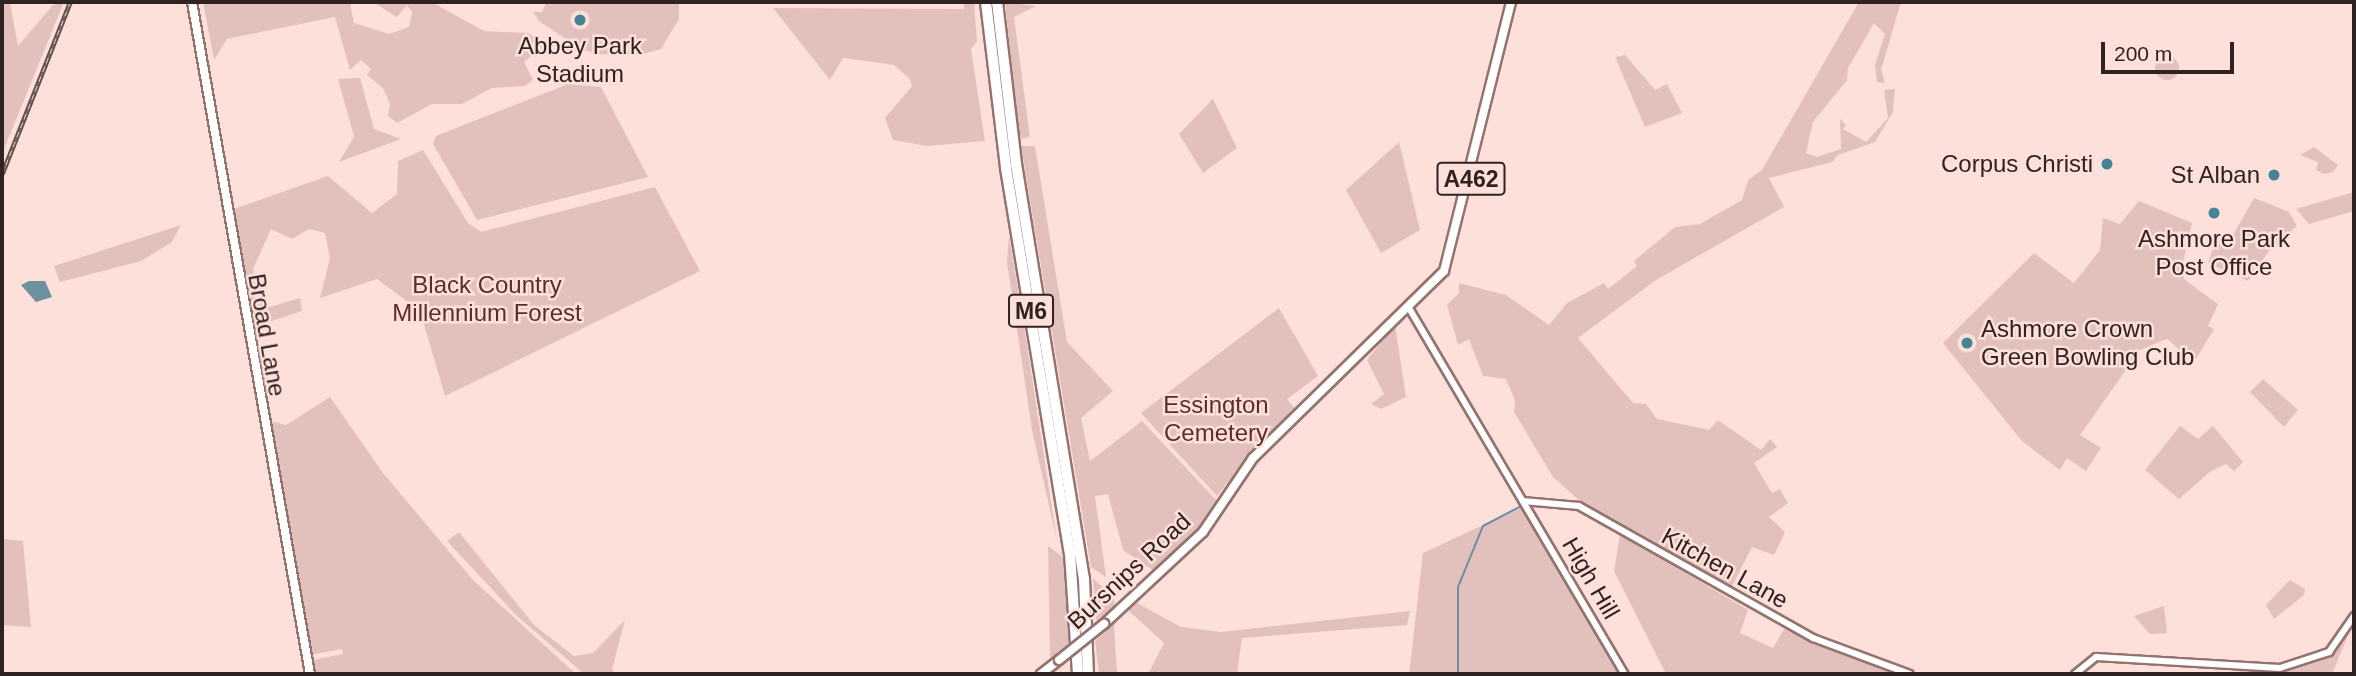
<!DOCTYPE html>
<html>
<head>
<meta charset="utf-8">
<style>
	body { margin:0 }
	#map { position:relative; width:2356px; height:676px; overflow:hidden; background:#fee0db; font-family:Arial,sans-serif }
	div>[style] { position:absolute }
	.green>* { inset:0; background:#e2c1bc }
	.round { border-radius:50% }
	.water>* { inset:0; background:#6d919f }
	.stream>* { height:2px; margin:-1px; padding:0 1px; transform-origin:1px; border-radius:1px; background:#6d919f }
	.roads { filter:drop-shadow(2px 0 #94736e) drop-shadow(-2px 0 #94736e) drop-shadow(0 2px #94736e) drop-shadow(0 -2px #94736e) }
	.minor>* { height:6px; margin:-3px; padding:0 3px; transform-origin:3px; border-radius:3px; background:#fff }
	.major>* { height:8px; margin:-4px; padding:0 4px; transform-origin:4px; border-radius:4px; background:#fff }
	.highway>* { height:10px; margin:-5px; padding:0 5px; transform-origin:5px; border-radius:5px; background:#fff }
	.rail>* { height:4.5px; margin-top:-2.25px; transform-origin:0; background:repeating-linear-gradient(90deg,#fee0db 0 5px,#62504d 0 10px); box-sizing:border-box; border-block:2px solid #62504d }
	.bridges { filter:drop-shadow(2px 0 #94736e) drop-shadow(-2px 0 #94736e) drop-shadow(0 2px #94736e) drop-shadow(0 -2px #94736e) }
	.major-bridge>* { height:8px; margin:-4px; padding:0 4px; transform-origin:4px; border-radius:4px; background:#fff }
	.dots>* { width:19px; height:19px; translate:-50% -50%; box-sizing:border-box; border:4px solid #fee0db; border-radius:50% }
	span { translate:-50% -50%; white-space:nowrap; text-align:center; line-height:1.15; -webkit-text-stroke:5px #fee0db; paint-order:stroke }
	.shield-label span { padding:2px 5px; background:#fee0db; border:2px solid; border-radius:5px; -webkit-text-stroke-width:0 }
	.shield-label { font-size:23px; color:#302220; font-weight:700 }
	.poi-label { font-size:24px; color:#302220 }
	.right { translate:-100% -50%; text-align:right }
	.left { translate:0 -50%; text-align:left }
	.park-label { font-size:24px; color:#5e2b26 }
	.street-label { font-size:24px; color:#302220 }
	.frame { position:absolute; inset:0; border:4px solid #302220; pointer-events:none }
	.scale { position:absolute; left:2101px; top:42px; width:133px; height:32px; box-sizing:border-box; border:4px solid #302220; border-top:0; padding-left:9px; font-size:21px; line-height:24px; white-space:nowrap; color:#302220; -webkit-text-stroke:5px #fee0db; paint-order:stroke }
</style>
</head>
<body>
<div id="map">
	<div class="green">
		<div style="clip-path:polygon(2px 2px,10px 2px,18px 46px,53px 5px,64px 2px,2px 154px)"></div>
		<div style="clip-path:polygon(203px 2px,350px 2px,354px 23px,389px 34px,409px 27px,412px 12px,407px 5px,397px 17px,373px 2px,439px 2px,435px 4px,484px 31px,529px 33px,543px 46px,524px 62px,533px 80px,525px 86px,492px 88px,462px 104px,432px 104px,397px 123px,388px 116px,390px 104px,383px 88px,367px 75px,371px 69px,361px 60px,350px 70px,335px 17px,227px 39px,214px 60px)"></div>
		<div style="clip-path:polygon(546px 2px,679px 2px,679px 19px,661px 49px,638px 55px,599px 54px,583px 50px,540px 22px,533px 12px,542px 12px)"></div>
		<div style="clip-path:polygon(964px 2px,974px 2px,977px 41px,971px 49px,985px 141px,927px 146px,893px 140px,885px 118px,912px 86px,910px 79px,894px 65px,843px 58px,830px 80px,773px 8px,964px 9px)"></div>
		<div style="clip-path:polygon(1005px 2px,1036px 6px,1014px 17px,1030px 137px,1019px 139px)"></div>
		<div style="clip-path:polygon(1859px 2px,1901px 2px,1881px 70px,1885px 83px,1877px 82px,1875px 65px,1885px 34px,1874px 23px,1848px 68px,1847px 80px,1813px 122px,1806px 153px,1817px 157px,1841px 149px,1840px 119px,1846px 125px,1843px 129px,1866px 142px,1888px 118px,1884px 90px,1895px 89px,1893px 112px,1875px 142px,1838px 155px,1832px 162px,1769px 178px,1784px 207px,1656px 280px,1578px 338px,1633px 403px,1646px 404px,1657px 419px,1709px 430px,1718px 420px,1761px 450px,1770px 439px,1777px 447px,1754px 463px,1772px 493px,1780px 489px,1788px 503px,1769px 517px,1785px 532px,1774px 555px,1752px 547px,1730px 590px,1582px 503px,1553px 477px,1514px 412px,1515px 400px,1506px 379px,1483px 376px,1469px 339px,1458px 345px,1447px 305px,1459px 293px,1459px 283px,1506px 295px,1549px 325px,1567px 303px,1604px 283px,1608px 289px,1637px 266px,1634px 261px,1675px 227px,1700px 224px,1742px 200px,1748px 180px,1762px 170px)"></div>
		<div style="clip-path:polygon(1625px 55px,1655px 90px,1667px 84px,1682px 113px,1645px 127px,1615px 57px)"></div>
		<div class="round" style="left:2155px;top:56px;width:24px;height:24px"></div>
		<div style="clip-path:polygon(360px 78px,374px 129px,401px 139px,339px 162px,354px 137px,338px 79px)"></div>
		<div style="clip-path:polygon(568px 84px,601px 87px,648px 177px,477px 220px,433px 144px,436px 136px)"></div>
		<div style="clip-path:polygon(1213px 99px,1237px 148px,1203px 173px,1179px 134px)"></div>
		<div style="clip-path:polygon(1399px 142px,1420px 230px,1381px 253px,1346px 190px)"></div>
		<div style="clip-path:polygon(1021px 146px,1035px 146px,1067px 342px,1113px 391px,1081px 418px,1090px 461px,1142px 421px,1218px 502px,1200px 532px,1157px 573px,1123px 550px,1108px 494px,1095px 496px,1106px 577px,1091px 567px)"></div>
		<div style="clip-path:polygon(2314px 147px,2338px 165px,2333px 172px,2324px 174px,2316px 170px,2318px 162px,2300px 155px)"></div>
		<div style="clip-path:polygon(423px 150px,468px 223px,481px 232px,655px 187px,700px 271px,445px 396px,420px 311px,377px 279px,320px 298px,330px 258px,325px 233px,309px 229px,292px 239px,271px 229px,253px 269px,263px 309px,300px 298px,302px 311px,251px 328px,231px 210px,328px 176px,372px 213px,397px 194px,398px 161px)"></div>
		<div style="clip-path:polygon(2354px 192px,2354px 211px,2309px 224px,2296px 209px)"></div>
		<div style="clip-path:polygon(2254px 198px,2289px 212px,2297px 226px,2269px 251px,2248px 281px,2208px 263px,2216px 240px,2228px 244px)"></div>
		<div style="clip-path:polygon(2139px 201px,2192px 223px,2181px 271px,2185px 280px,2218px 304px,2208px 326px,2214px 329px,2194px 362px,2167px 339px,2140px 350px,2080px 435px,2101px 448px,2086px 471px,2067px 458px,2060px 470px,2022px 441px,1943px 343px,2034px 253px,2074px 283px,2100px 250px,2103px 218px,2120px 224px)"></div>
		<div style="clip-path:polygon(181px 225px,172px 242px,141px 261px,60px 282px,54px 266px)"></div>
		<div style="clip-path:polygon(1009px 236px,1024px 325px,1057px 541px,1032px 430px,1007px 262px)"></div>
		<div style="clip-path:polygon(1279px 308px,1318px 376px,1287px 399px,1297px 411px,1255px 448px,1217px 496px,1141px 413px)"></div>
		<div style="clip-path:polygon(1395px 325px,1406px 397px,1381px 409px,1371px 404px,1384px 394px,1367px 360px)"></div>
		<div style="clip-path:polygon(2263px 379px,2298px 410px,2284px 427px,2250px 392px)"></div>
		<div style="clip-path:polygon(330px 397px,383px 473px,473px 580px,576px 674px,315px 674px,313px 660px,343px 654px,342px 649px,311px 655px,270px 421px,286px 425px)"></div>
		<div style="clip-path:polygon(2180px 426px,2198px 439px,2213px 426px,2243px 462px,2234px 471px,2226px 464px,2211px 471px,2179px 499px,2145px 470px)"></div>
		<div style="clip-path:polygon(1522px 507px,1621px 674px,1409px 674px,1423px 553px)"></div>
		<div style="clip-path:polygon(459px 532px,534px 625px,574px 656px,593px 653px,625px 620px,612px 669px,616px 674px,584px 674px,516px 615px,447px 541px)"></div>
		<div style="clip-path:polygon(1620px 534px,1748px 610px,1740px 633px,1773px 648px,1784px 629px,1904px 674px,1666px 674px,1614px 571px)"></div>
		<div style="clip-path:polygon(2px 539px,23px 541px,31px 627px,2px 625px)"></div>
		<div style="clip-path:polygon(1048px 546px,1064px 558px,1069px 645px,1050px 658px)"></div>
		<div style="clip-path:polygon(1093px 578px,1114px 598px,1115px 609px,1096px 620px)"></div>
		<div style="clip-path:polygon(2290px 580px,2305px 589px,2304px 595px,2274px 619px,2266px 605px)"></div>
		<div style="clip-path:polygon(1137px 603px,1181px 627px,1221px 632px,1410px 611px,1407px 625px,1242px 638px,1237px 674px,1148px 674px,1164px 643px,1128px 610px)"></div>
		<div style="clip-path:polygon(2164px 606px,2167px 633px,2150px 634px,2134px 616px)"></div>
		<div style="clip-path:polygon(2354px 621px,2332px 674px,2249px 674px,2215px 665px,2274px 671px,2316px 661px,2343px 643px)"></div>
		<div style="clip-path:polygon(1114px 624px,1117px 674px,1099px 674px,1095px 641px)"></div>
	</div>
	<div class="water">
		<div style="clip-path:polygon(29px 281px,45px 281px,52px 297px,36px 302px,21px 285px)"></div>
	</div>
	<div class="stream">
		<div style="left:1458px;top:674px;width:87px;rotate:-90deg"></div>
		<div style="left:1458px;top:587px;width:66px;rotate:-67.7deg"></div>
		<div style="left:1483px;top:526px;width:45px;rotate:-27.7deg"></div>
	</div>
	<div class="roads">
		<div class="minor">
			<div style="left:1409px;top:308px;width:425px;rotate:59.5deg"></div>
			<div style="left:1523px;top:501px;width:56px;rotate:5.1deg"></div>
			<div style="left:1579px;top:506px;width:269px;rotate:29.4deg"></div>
			<div style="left:1813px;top:638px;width:103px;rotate:20.4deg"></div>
			<div style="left:2075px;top:674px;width:27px;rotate:-39deg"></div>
			<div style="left:2096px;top:657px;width:184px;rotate:3.4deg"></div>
			<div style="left:2280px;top:668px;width:52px;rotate:-18.1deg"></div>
			<div style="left:2329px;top:652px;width:44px;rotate:-55.2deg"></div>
		</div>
		<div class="major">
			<div style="left:192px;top:2px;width:682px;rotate:80.04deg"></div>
			<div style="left:1104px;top:624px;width:135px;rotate:-42.9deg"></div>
			<div style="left:1203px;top:532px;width:89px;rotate:-56deg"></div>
			<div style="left:1253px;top:458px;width:267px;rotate:-44.4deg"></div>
			<div style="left:1444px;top:271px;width:277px;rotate:-76deg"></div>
			<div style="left:1041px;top:674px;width:23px;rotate:-38deg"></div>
		</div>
		<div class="highway">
			<div style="left:986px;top:2px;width:167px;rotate:83.1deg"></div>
			<div style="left:1006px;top:168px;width:390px;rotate:80.6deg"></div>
			<div style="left:1070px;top:553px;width:121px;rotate:86.2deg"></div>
			<div style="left:997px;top:2px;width:163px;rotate:83.3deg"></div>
			<div style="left:1016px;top:164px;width:421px;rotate:80.7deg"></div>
			<div style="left:1084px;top:579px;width:95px;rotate:87.6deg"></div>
		</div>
	</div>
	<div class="rail">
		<div style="left:2px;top:174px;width:185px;rotate:-68.4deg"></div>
	</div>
	<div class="bridges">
		<div class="major-bridge">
			<div style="left:1059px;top:660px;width:58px;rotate:-38.7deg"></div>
		</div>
	</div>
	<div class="dots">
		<div style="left:580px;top:20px;background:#448398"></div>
		<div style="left:2107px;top:164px;background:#448398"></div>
		<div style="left:2274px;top:175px;background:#448398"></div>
		<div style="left:2214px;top:213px;background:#448398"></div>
		<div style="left:1967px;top:343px;background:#448398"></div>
	</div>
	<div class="shield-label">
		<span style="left:1471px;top:179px">A462</span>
		<span style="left:1031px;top:311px">M6</span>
	</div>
	<div class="poi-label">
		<span style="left:580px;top:60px">Abbey Park<br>Stadium</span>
		<span class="right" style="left:2093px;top:164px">Corpus Christi</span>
		<span class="right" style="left:2260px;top:175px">St Alban</span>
		<span style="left:2214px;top:253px">Ashmore Park<br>Post Office</span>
		<span class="left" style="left:1981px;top:343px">Ashmore Crown<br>Green Bowling Club</span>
	</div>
	<div class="park-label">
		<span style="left:487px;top:299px">Black Country<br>Millennium Forest</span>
		<span style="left:1216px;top:419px">Essington<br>Cemetery</span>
	</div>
	<div class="street-label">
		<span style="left:267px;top:335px;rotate:80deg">Broad Lane</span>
		<span style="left:1725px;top:568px;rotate:29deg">Kitchen Lane</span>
		<span style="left:1129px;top:571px;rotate:-43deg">Bursnips Road</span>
		<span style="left:1591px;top:578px;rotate:60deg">High Hill</span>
	</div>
	<div class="frame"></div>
	<div class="scale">200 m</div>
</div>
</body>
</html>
